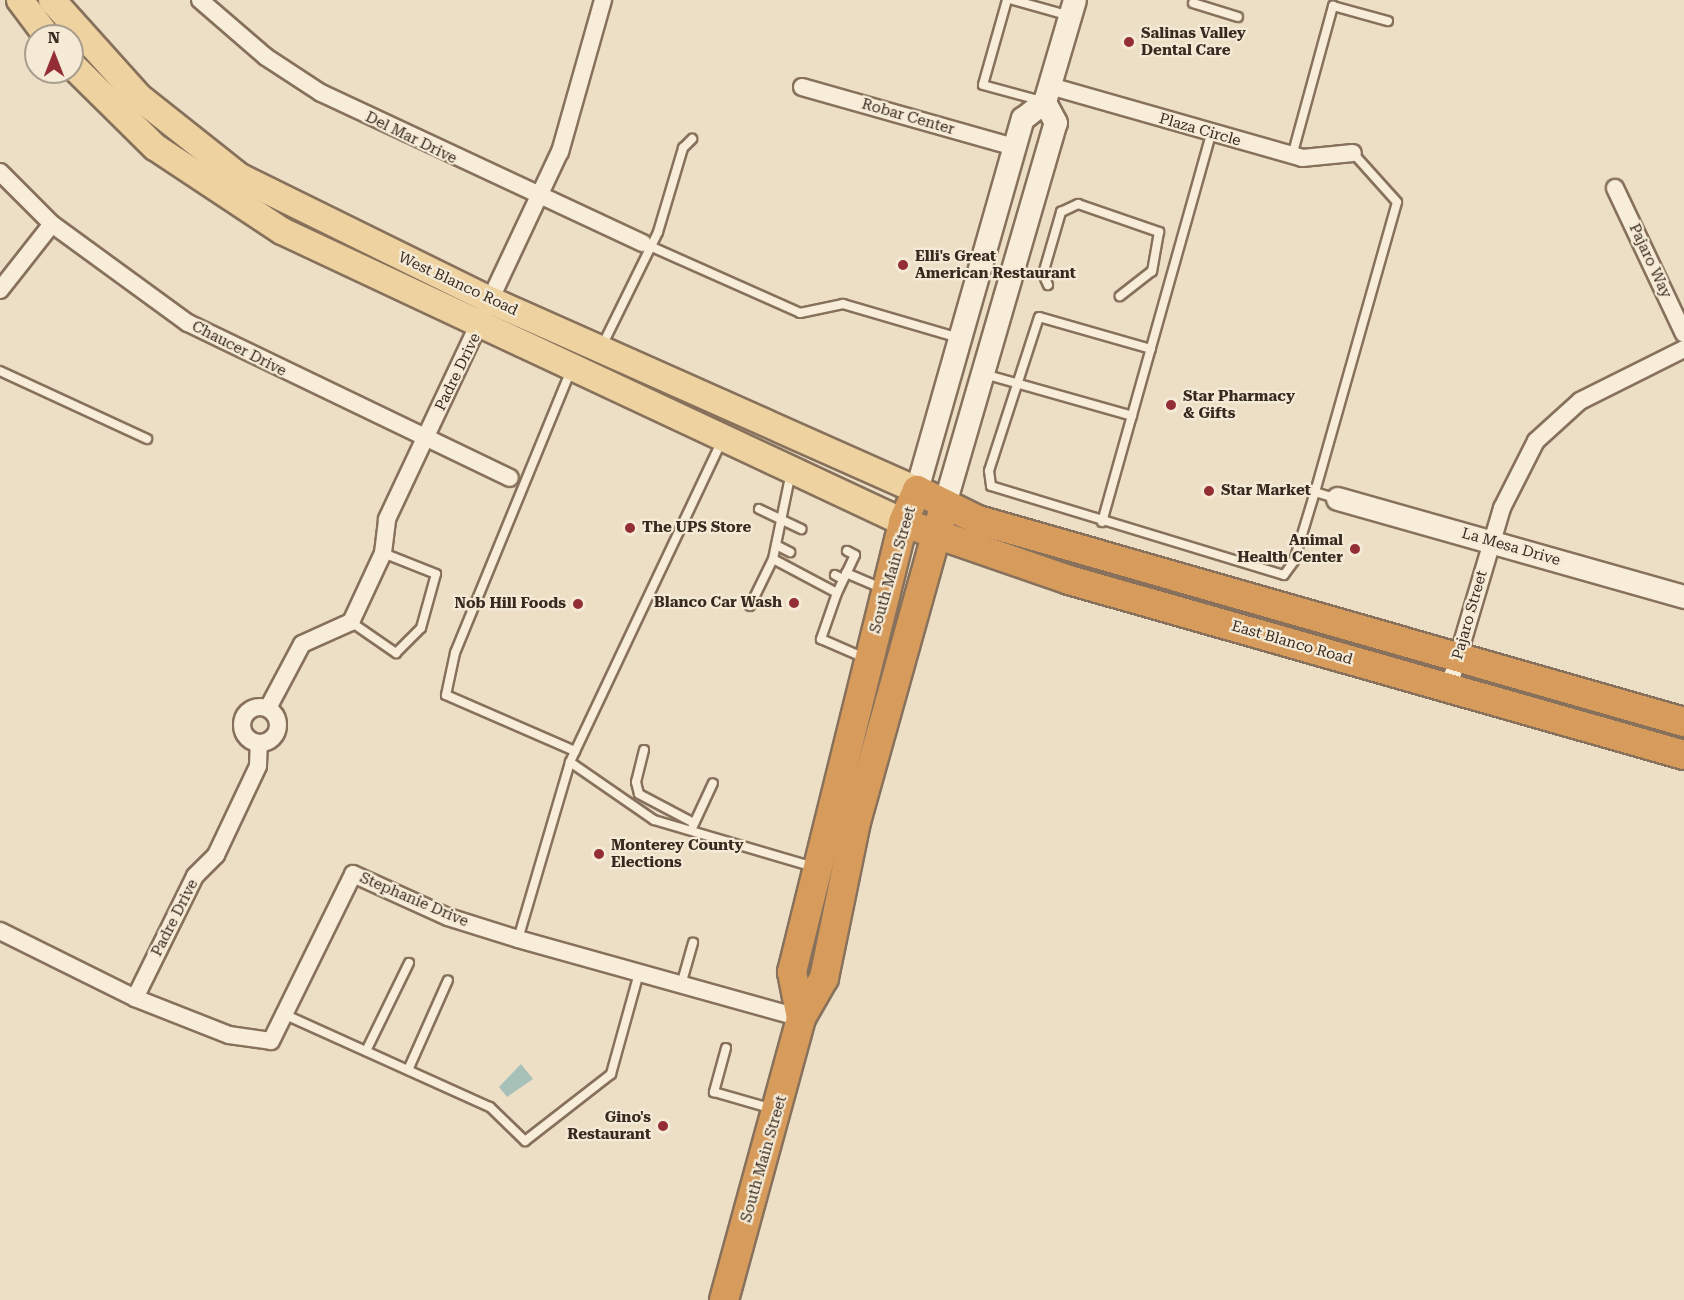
<!DOCTYPE html>
<html>
<head>
<meta charset="utf-8">
<style>
	body { margin:0 }
	#map { position:relative; width:1684px; height:1300px; overflow:hidden; background:#ecdfc6; font-family:"Roboto Serif",serif }
	div>[style] { position:absolute }
	.water>* { inset:0; background:#a7c0b8 }
	.roads { filter:drop-shadow(2px 0 #87715c) drop-shadow(-2px 0 #87715c) drop-shadow(0 2px #87715c) drop-shadow(0 -2px #87715c) }
	.lane>* { height:8px; margin:-4px; padding:0 4px; transform-origin:4px; border-radius:4px; background:#f7edd9 }
	.street>* { height:16px; margin:-8px; padding:0 8px; transform-origin:8px; border-radius:8px; background:#f7edd9 }
	.street>.ring { margin:-8px; padding:0; box-sizing:content-box; background:none; border:16px solid #f7edd9; border-radius:50% }
	.secondary>* { height:22px; margin:-11px; padding:0 11px; transform-origin:11px; border-radius:11px; background:#f7edd9 }
	.primary>* { height:26px; margin:-13px; padding:0 13px; transform-origin:13px; border-radius:13px; background:#eed2a0 }
	.highway>* { height:28px; margin:-14px; padding:0 14px; transform-origin:14px; border-radius:14px; background:#d79c5b }
	.dots>* { width:16px; height:16px; translate:-50% -50%; box-sizing:border-box; border:3px solid #f4ead5; border-radius:50% }
	span { translate:-50% -50%; white-space:nowrap; text-align:center; line-height:1.15; -webkit-text-stroke:4.5px #f4ead5; paint-order:stroke }
	.poi-label { font-size:15px; color:#382a20; font-weight:700 }
	.left { translate:0 -50%; text-align:left }
	.right { translate:-100% -50%; text-align:right }
	.street-label { font-size:15px; color:#382a20 }
	.north { position:absolute; left:24px; top:24px; width:60px; height:60px; box-sizing:border-box; background:#f4ead5; border:2px solid #a99d8d; border-radius:50%; rotate:0deg; font-size:16px; font-weight:700; line-height:24px; text-align:center; color:#382a20 }
	.north::after { content:''; display:block; margin:auto; width:21px; height:27px; background:#932f34; clip-path:polygon(50% 0,100% 100%,50% 72%,0 100%) }
</style>
</head>
<body>
<div id="map">
	<div class="water">
		<div style="clip-path:polygon(521px 1064px,533px 1079px,507px 1097px,499px 1087px)"></div>
	</div>
	<div class="roads">
		<div class="lane">
			<div style="left:1007px;top:0;width:88px;rotate:105.8deg"></div>
			<div style="left:983px;top:85px;width:61px;rotate:15.2deg"></div>
			<div style="left:1013px;top:0;width:59px;rotate:15.7deg"></div>
			<div style="left:1193px;top:3px;width:47px;rotate:17.3deg"></div>
			<div style="left:1292px;top:156px;width:156px;rotate:-74.7deg"></div>
			<div style="left:1333px;top:6px;width:57px;rotate:15.3deg"></div>
			<div style="left:643px;top:243px;width:172px;rotate:24deg"></div>
			<div style="left:800px;top:313px;width:44px;rotate:-11.8deg"></div>
			<div style="left:843px;top:304px;width:121px;rotate:16.3deg"></div>
			<div style="left:1048px;top:285px;width:12px;rotate:-114deg"></div>
			<div style="left:1043px;top:274px;width:65px;rotate:-73.8deg"></div>
			<div style="left:1061px;top:212px;width:19px;rotate:-25deg"></div>
			<div style="left:1078px;top:204px;width:86px;rotate:19.1deg"></div>
			<div style="left:1159px;top:232px;width:40px;rotate:100deg"></div>
			<div style="left:1152px;top:271px;width:41px;rotate:142deg"></div>
			<div style="left:601px;top:348px;width:129px;rotate:-63.8deg"></div>
			<div style="left:658px;top:232px;width:88px;rotate:-73.4deg"></div>
			<div style="left:683px;top:148px;width:13px;rotate:-45deg"></div>
			<div style="left:1151px;top:349px;width:116px;rotate:-164.1deg"></div>
			<div style="left:1039px;top:317px;width:162px;rotate:108deg"></div>
			<div style="left:989px;top:471px;width:15px;rotate:82deg"></div>
			<div style="left:991px;top:486px;width:306px;rotate:16.9deg"></div>
			<div style="left:1284px;top:575px;width:17px;rotate:-54deg"></div>
			<div style="left:1294px;top:561px;width:72px;rotate:-73.1deg"></div>
			<div style="left:1315px;top:492px;width:24px;rotate:17deg"></div>
			<div style="left:571px;top:370px;width:306px;rotate:112.3deg"></div>
			<div style="left:455px;top:653px;width:43px;rotate:102.1deg"></div>
			<div style="left:446px;top:695px;width:141px;rotate:23.5deg"></div>
			<div style="left:0;top:371px;width:162px;rotate:24.8deg"></div>
			<div style="left:984px;top:374px;width:154px;rotate:15.8deg"></div>
			<div style="left:1315px;top:492px;width:301px;rotate:-74.2deg"></div>
			<div style="left:1397px;top:202px;width:66px;rotate:-131.9deg"></div>
			<div style="left:759px;top:509px;width:47px;rotate:25.5deg"></div>
			<div style="left:1102px;top:522px;width:404px;rotate:-74.3deg"></div>
			<div style="left:776px;top:545px;width:16px;rotate:27deg"></div>
			<div style="left:773px;top:559px;width:89px;rotate:-78.3deg"></div>
			<div style="left:846px;top:573px;width:39px;rotate:23deg"></div>
			<div style="left:835px;top:575px;width:9px;rotate:27deg"></div>
			<div style="left:837px;top:593px;width:42px;rotate:-64.7deg"></div>
			<div style="left:855px;top:555px;width:9px;rotate:-153deg"></div>
			<div style="left:750px;top:606px;width:52px;rotate:-63.9deg"></div>
			<div style="left:773px;top:559px;width:72px;rotate:28deg"></div>
			<div style="left:837px;top:593px;width:49px;rotate:109.2deg"></div>
			<div style="left:821px;top:639px;width:48px;rotate:23.4deg"></div>
			<div style="left:351px;top:622px;width:55px;rotate:34.6deg"></div>
			<div style="left:396px;top:653px;width:35px;rotate:-45deg"></div>
			<div style="left:421px;top:628px;width:56px;rotate:-74.5deg"></div>
			<div style="left:436px;top:574px;width:57px;rotate:-158.4deg"></div>
			<div style="left:644px;top:750px;width:33px;rotate:104deg"></div>
			<div style="left:636px;top:782px;width:12px;rotate:76deg"></div>
			<div style="left:639px;top:794px;width:62px;rotate:27.8deg"></div>
			<div style="left:570px;top:762px;width:102px;rotate:34.6deg"></div>
			<div style="left:654px;top:820px;width:167px;rotate:16.4deg"></div>
			<div style="left:693px;top:826px;width:47px;rotate:-65.1deg"></div>
			<div style="left:518px;top:939px;width:184px;rotate:-73.6deg"></div>
			<div style="left:570px;top:762px;width:355px;rotate:-64.7deg"></div>
			<div style="left:681px;top:985px;width:44px;rotate:-74.1deg"></div>
			<div style="left:288px;top:1016px;width:222px;rotate:24.3deg"></div>
			<div style="left:490px;top:1107px;width:49px;rotate:44.2deg"></div>
			<div style="left:525px;top:1141px;width:109px;rotate:-37.9deg"></div>
			<div style="left:611px;top:1074px;width:105px;rotate:-74.5deg"></div>
			<div style="left:726px;top:1048px;width:46px;rotate:105.3deg"></div>
			<div style="left:714px;top:1092px;width:61px;rotate:16.1deg"></div>
			<div style="left:366px;top:1051px;width:98px;rotate:-64deg"></div>
			<div style="left:408px;top:1070px;width:98px;rotate:-66deg"></div>
		</div>
		<div class="street">
			<div style="left:200px;top:0;width:87px;rotate:40.8deg"></div>
			<div style="left:266px;top:57px;width:66px;rotate:33.2deg"></div>
			<div style="left:321px;top:93px;width:355px;rotate:25deg"></div>
			<div style="left:1050px;top:86px;width:262px;rotate:15.9deg"></div>
			<div style="left:1302px;top:158px;width:51px;rotate:-5.6deg"></div>
			<div style="left:802px;top:87px;width:220px;rotate:15.8deg"></div>
			<div style="left:0;top:172px;width:74px;rotate:45deg"></div>
			<div style="left:52px;top:224px;width:168px;rotate:36.1deg"></div>
			<div style="left:188px;top:323px;width:357px;rotate:25.7deg"></div>
			<div style="left:1615px;top:188px;width:161px;rotate:64.7deg"></div>
			<div style="left:0;top:290px;width:84px;rotate:-51.8deg"></div>
			<div style="left:1449px;top:687px;width:187px;rotate:-73.5deg"></div>
			<div style="left:1502px;top:508px;width:75px;rotate:-63.1deg"></div>
			<div style="left:1536px;top:441px;width:59px;rotate:-42.3deg"></div>
			<div style="left:1580px;top:401px;width:116px;rotate:-26.6deg"></div>
			<div class="ring" style="left:242px;top:707px;width:20px;height:20px"></div>
			<div style="left:268px;top:708px;width:72px;rotate:-62deg"></div>
			<div style="left:302px;top:644px;width:54px;rotate:-24.2deg"></div>
			<div style="left:351px;top:622px;width:76px;rotate:-65.1deg"></div>
			<div style="left:383px;top:553px;width:34px;rotate:-83deg"></div>
			<div style="left:387px;top:519px;width:406px;rotate:-64.8deg"></div>
			<div style="left:560px;top:152px;width:158px;rotate:-74.2deg"></div>
			<div style="left:0;top:931px;width:151px;rotate:26.4deg"></div>
			<div style="left:135px;top:998px;width:101px;rotate:21.5deg"></div>
			<div style="left:229px;top:1035px;width:42px;rotate:8.1deg"></div>
			<div style="left:271px;top:1041px;width:186px;rotate:-63.8deg"></div>
			<div style="left:353px;top:874px;width:104px;rotate:24.4deg"></div>
			<div style="left:448px;top:917px;width:73px;rotate:17.4deg"></div>
			<div style="left:518px;top:939px;width:294px;rotate:15.6deg"></div>
			<div style="left:135px;top:998px;width:136px;rotate:-63.8deg"></div>
			<div style="left:195px;top:876px;width:30px;rotate:-45deg"></div>
			<div style="left:216px;top:855px;width:98px;rotate:-64.7deg"></div>
			<div style="left:258px;top:766px;width:23px;rotate:-88deg"></div>
		</div>
		<div class="secondary">
			<div style="left:917px;top:490px;width:386px;rotate:-74.1deg"></div>
			<div style="left:1023px;top:119px;width:28px;rotate:-38deg"></div>
			<div style="left:1045px;top:102px;width:106px;rotate:-73.6deg"></div>
			<div style="left:1338px;top:499px;width:360px;rotate:15.8deg"></div>
			<div style="left:945px;top:504px;width:397px;rotate:-73.8deg"></div>
			<div style="left:1056px;top:123px;width:24px;rotate:-118deg"></div>
		</div>
		<div class="primary">
			<div style="left:20px;top:0;width:45px;rotate:53.1deg"></div>
			<div style="left:52px;top:0;width:130px;rotate:48.1deg"></div>
			<div style="left:139px;top:97px;width:129px;rotate:38.4deg"></div>
			<div style="left:240px;top:177px;width:281px;rotate:26.2deg"></div>
			<div style="left:492px;top:301px;width:465px;rotate:24deg"></div>
			<div style="left:72px;top:65px;width:117px;rotate:44.7deg"></div>
			<div style="left:155px;top:147px;width:152px;rotate:33.5deg"></div>
			<div style="left:282px;top:231px;width:686px;rotate:25.11deg"></div>
		</div>
		<div class="highway">
			<div style="left:919px;top:528px;width:159px;rotate:19.1deg"></div>
			<div style="left:1069px;top:580px;width:639px;rotate:15.88deg"></div>
			<div style="left:801px;top:1018px;width:47px;rotate:-101.1deg"></div>
			<div style="left:792px;top:972px;width:463px;rotate:-76.1deg"></div>
			<div style="left:903px;top:522px;width:35px;rotate:-66deg"></div>
			<div style="left:917px;top:490px;width:68px;rotate:26.2deg"></div>
			<div style="left:978px;top:520px;width:734px;rotate:15.97deg"></div>
			<div style="left:724px;top:1300px;width:292px;rotate:-74.7deg"></div>
			<div style="left:801px;top:1018px;width:46px;rotate:-60.1deg"></div>
			<div style="left:824px;top:978px;width:159px;rotate:-78.4deg"></div>
			<div style="left:856px;top:822px;width:330px;rotate:-74.4deg"></div>
		</div>
	</div>
	<div class="dots">
		<div style="left:1129px;top:42px;background:#932f34"></div>
		<div style="left:903px;top:265px;background:#932f34"></div>
		<div style="left:1171px;top:405px;background:#932f34"></div>
		<div style="left:1209px;top:491px;background:#932f34"></div>
		<div style="left:630px;top:528px;background:#932f34"></div>
		<div style="left:1355px;top:549px;background:#932f34"></div>
		<div style="left:794px;top:603px;background:#932f34"></div>
		<div style="left:578px;top:604px;background:#932f34"></div>
		<div style="left:599px;top:854px;background:#932f34"></div>
		<div style="left:663px;top:1126px;background:#932f34"></div>
	</div>
	<div class="poi-label">
		<span class="left" style="left:1141px;top:42px">Salinas Valley<br>Dental Care</span>
		<span class="left" style="left:915px;top:265px">Elli's Great<br>American Restaurant</span>
		<span class="left" style="left:1183px;top:405px">Star Pharmacy<br>&amp; Gifts</span>
		<span class="left" style="left:1221px;top:491px">Star Market</span>
		<span class="left" style="left:642px;top:528px">The UPS Store</span>
		<span class="right" style="left:1343px;top:549px">Animal<br>Health Center</span>
		<span class="right" style="left:782px;top:603px">Blanco Car Wash</span>
		<span class="right" style="left:566px;top:604px">Nob Hill Foods</span>
		<span class="left" style="left:611px;top:854px">Monterey County<br>Elections</span>
		<span class="right" style="left:651px;top:1126px">Gino's<br>Restaurant</span>
	</div>
	<div class="street-label">
		<span style="left:908px;top:117px;rotate:16deg">Robar Center</span>
		<span style="left:1200px;top:130px;rotate:16deg">Plaza Circle</span>
		<span style="left:411px;top:138px;rotate:26deg">Del Mar Drive</span>
		<span style="left:1650px;top:261px;rotate:65deg">Pajaro Way</span>
		<span style="left:458px;top:284px;rotate:25deg">West Blanco Road</span>
		<span style="left:239px;top:349px;rotate:27deg">Chaucer Drive</span>
		<span style="left:458px;top:372px;rotate:-64deg">Padre Drive</span>
		<span style="left:1511px;top:547px;rotate:16deg">La Mesa Drive</span>
		<span style="left:893px;top:570px;rotate:-74deg">South Main Street</span>
		<span style="left:1470px;top:615px;rotate:-74deg">Pajaro Street</span>
		<span style="left:1292px;top:643px;rotate:16deg">East Blanco Road</span>
		<span style="left:414px;top:900px;rotate:23deg">Stephanie Drive</span>
		<span style="left:175px;top:918px;rotate:-63deg">Padre Drive</span>
		<span style="left:764px;top:1159px;rotate:-74deg">South Main Street</span>
	</div>
	<div class="north">N</div>
</div>
</body>
</html>
